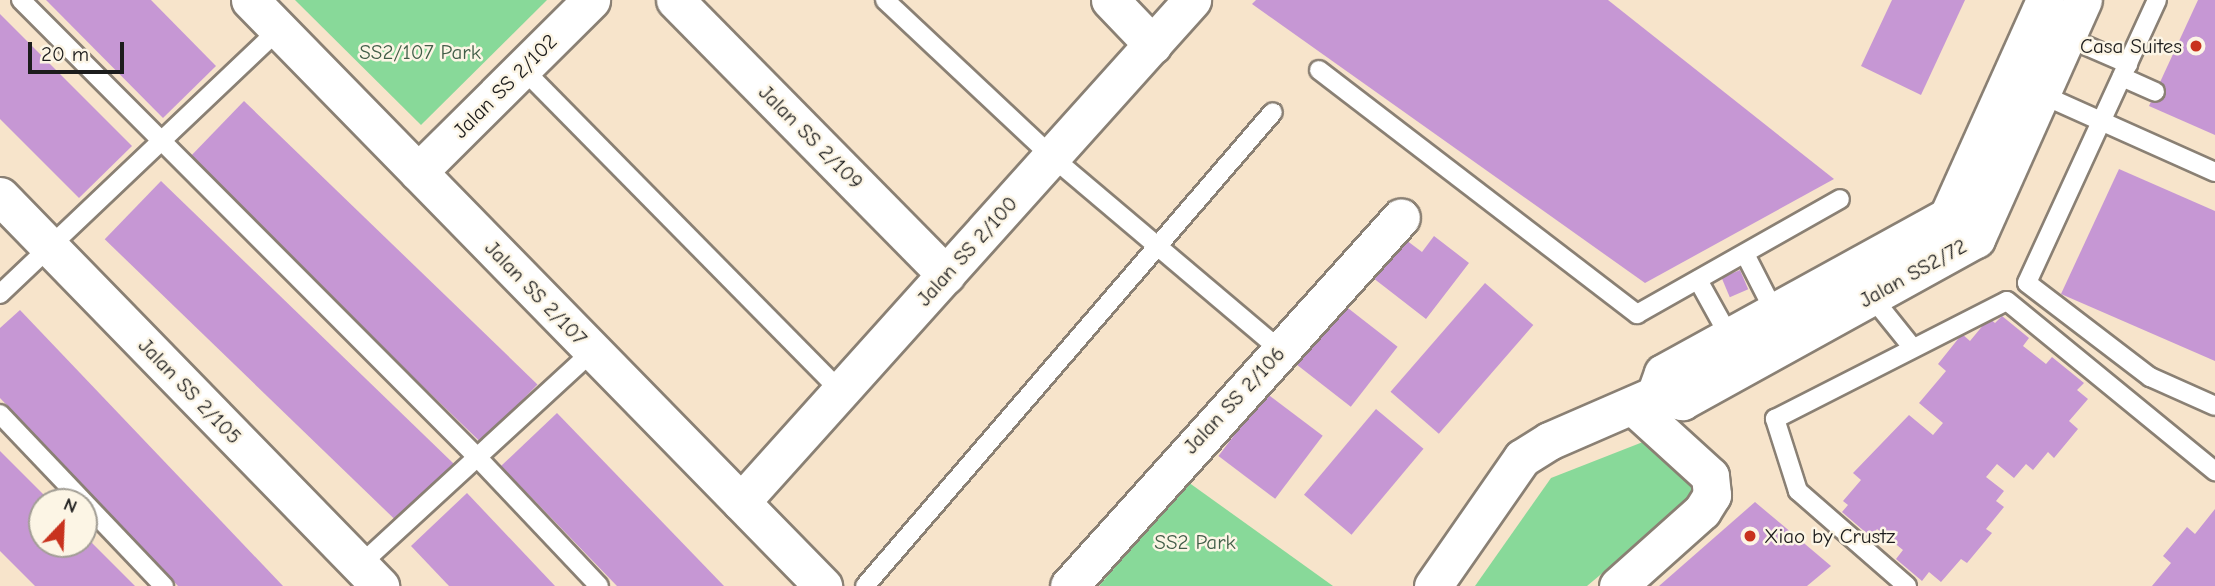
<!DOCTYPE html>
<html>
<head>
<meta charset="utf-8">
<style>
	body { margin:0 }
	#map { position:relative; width:2215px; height:586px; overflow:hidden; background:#f7e4cb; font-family:"Comic Neue",sans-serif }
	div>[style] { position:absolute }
	.green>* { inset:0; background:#88d999 }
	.building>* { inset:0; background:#c697d4; transform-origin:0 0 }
	.roads { filter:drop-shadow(2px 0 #8a8074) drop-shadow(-2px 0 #8a8074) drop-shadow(0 2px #8a8074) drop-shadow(0 -2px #8a8074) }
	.lane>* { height:18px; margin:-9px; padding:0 9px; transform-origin:9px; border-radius:9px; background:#fff }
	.street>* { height:37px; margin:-18.5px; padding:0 18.5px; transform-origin:18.5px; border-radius:18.5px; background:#fff }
	.dots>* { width:19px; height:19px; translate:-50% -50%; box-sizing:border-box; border:4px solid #fcf5e5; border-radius:50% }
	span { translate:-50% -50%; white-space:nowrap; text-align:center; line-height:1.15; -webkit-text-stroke:5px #fcf5e5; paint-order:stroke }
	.poi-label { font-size:21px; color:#1c1c1c }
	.right { translate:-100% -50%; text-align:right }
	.left { translate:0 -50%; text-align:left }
	.park-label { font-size:21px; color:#425e48 }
	.street-label { font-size:21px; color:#1c1c1c }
	.north { position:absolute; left:28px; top:488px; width:70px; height:70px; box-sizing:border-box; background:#fcf5e5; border:2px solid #a29e95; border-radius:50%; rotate:23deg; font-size:19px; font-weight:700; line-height:28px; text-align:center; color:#1c1c1c }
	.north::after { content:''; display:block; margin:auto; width:24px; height:32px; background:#c8321e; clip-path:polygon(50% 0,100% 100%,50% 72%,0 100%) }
	.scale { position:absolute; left:28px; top:42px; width:96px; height:32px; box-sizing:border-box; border:4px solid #1c1c1c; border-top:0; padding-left:9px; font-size:21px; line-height:24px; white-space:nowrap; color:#1c1c1c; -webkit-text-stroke:5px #fcf5e5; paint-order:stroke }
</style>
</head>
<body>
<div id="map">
	<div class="green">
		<div style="clip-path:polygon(295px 0,547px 0,421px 125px)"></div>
		<div style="clip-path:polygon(1648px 440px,1694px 480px,1691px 499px,1587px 586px,1475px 586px,1551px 478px)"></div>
		<div style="clip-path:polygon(1188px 482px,1333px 586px,1099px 586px)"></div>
	</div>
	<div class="building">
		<div style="clip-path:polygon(46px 0,151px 0,216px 66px,163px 118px)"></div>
		<div style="clip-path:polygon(1256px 0,1608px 0,1834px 179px,1645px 283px,1252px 4px)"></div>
		<div style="clip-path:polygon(1892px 0,1965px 0,1921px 95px,1861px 66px)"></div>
		<div style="clip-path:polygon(2198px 0,2215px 0,2215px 135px,2149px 106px)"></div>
		<div style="clip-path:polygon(0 14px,132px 146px,79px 198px,0 119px)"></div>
		<div style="left:244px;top:101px;width:408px;height:81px;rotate:44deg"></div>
		<div style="clip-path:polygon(2119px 169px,2215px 211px,2215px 361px,2061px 294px)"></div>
		<div style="left:161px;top:181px;width:407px;height:81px;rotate:44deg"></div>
		<div style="clip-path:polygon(1398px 234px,1422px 252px,1434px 236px,1469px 263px,1426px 319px,1368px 274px)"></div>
		<div style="left:1740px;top:270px;width:21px;height:20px;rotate:67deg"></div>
		<div style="left:1485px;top:283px;width:64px;height:144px;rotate:41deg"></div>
		<div style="left:1344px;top:305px;width:68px;height:76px;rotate:38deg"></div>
		<div style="clip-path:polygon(20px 310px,283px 586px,178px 586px,0 398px,0 328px)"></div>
		<div style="clip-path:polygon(2002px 316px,2029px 338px,2023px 346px,2046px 364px,2052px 357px,2084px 383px,2077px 390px,2088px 399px,2069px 421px,2078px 429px,2054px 458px,2048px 452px,2033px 470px,2026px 464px,2014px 478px,1997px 464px,1986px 477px,2004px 491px,1996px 501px,2004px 507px,1986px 529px,1992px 533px,1967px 563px,1961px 559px,1941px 582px,1929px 572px,1922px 581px,1896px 559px,1903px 550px,1877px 529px,1871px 537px,1842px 512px,1848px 505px,1843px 501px,1861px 480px,1853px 473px,1909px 415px,1933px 435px,1943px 423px,1919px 403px,1946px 371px,1938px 364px,1962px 334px,1970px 341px,1989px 318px,1995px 323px)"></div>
		<div style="left:1266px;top:393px;width:71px;height:79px;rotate:37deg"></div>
		<div style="left:1376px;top:409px;width:62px;height:112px;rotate:40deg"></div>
		<div style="clip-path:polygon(557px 413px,724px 586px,617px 586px,501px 466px)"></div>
		<div style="clip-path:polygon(0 451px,51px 502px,42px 502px,42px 544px,84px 544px,84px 535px,135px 586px,35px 586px,0 551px)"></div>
		<div style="clip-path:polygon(467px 493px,555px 586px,449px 586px,411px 546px)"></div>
		<div style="clip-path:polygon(1755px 502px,1831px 566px,1807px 586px,1659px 586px)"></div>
		<div style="clip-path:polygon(2215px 509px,2215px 586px,2152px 586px,2171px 563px,2163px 556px,2187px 527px,2195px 534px)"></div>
	</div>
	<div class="roads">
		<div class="lane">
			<div style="left:21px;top:0;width:647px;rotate:45.06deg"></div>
			<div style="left:478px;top:458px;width:176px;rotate:46.6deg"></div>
			<div style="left:885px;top:0;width:229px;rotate:43.2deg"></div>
			<div style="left:1052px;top:157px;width:299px;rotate:40.2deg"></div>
			<div style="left:2157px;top:0;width:311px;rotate:114.7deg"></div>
			<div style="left:2027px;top:283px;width:155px;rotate:37.4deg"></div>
			<div style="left:2150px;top:377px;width:71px;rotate:24deg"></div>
			<div style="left:2066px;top:37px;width:68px;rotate:23.5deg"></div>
			<div style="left:522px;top:68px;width:453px;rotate:45.4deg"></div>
			<div style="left:1319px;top:70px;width:401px;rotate:37.5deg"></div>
			<div style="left:1637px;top:314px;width:233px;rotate:-29.5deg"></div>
			<div style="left:2122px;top:77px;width:36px;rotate:24deg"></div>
			<div style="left:2036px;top:92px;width:196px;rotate:24.1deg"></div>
			<div style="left:1745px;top:254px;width:64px;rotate:63deg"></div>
			<div style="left:1698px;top:280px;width:64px;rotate:61deg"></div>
			<div style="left:0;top:294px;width:385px;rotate:-43.5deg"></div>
			<div style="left:1871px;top:296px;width:65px;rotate:51.2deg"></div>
			<div style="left:0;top:414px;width:238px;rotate:46.4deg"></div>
			<div style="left:360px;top:565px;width:316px;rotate:-42.6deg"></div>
			<div style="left:865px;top:586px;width:625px;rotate:-49.28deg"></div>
			<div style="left:1907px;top:586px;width:145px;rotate:-138.9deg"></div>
			<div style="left:1798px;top:491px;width:76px;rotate:-107.7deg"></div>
			<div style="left:1775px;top:419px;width:260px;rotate:-27deg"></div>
			<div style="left:2007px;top:301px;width:269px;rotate:39.3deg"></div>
		</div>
		<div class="street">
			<div style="left:250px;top:0;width:820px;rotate:45.64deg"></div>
			<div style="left:675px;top:0;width:386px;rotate:45.4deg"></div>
			<div style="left:1110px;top:0;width:62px;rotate:46.3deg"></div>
			<div style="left:418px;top:172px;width:244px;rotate:-44.8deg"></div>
			<div style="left:0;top:196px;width:545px;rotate:45.74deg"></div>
			<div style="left:1655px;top:395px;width:28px;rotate:13deg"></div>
			<div style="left:1682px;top:401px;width:336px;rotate:-28.9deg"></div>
			<div style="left:1976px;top:239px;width:262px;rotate:-65.9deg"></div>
			<div style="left:741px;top:502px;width:675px;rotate:-48.06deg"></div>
			<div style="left:1069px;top:586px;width:496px;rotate:-48deg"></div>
			<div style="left:1433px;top:586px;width:156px;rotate:-55.2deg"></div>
			<div style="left:1522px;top:458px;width:32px;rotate:-32deg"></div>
			<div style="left:1549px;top:441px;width:116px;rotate:-23.5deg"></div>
			<div style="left:1655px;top:395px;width:23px;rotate:-70deg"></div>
			<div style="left:1663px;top:373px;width:325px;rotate:-28.8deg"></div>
			<div style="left:1948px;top:216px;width:237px;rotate:-65.8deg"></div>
			<div style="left:1618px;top:586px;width:113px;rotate:-41.8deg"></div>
			<div style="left:1702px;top:511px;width:19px;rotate:-58deg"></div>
			<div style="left:1712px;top:495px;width:19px;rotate:-96deg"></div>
			<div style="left:1710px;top:476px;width:104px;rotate:-137.7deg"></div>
		</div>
	</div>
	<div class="dots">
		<div style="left:2196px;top:46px;background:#c8321e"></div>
		<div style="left:1750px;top:536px;background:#c8321e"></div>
	</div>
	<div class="poi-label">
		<span class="right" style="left:2182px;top:46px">Casa Suites</span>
		<span class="left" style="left:1764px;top:536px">Xiao by Crustz</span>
	</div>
	<div class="park-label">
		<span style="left:420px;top:52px">SS2/107 Park</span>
		<span style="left:1195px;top:542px">SS2 Park</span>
	</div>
	<div class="street-label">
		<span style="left:505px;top:86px;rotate:-45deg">Jalan SS 2/102</span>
		<span style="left:811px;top:137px;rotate:45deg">Jalan SS 2/109</span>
		<span style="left:967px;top:251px;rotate:-48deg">Jalan SS 2/100</span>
		<span style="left:1913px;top:273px;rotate:-29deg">Jalan SS2/72</span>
		<span style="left:536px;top:293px;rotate:46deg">Jalan SS 2/107</span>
		<span style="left:190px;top:391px;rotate:46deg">Jalan SS 2/105</span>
		<span style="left:1234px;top:400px;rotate:-47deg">Jalan SS 2/106</span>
	</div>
	<div class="north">N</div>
	<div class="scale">20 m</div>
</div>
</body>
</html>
